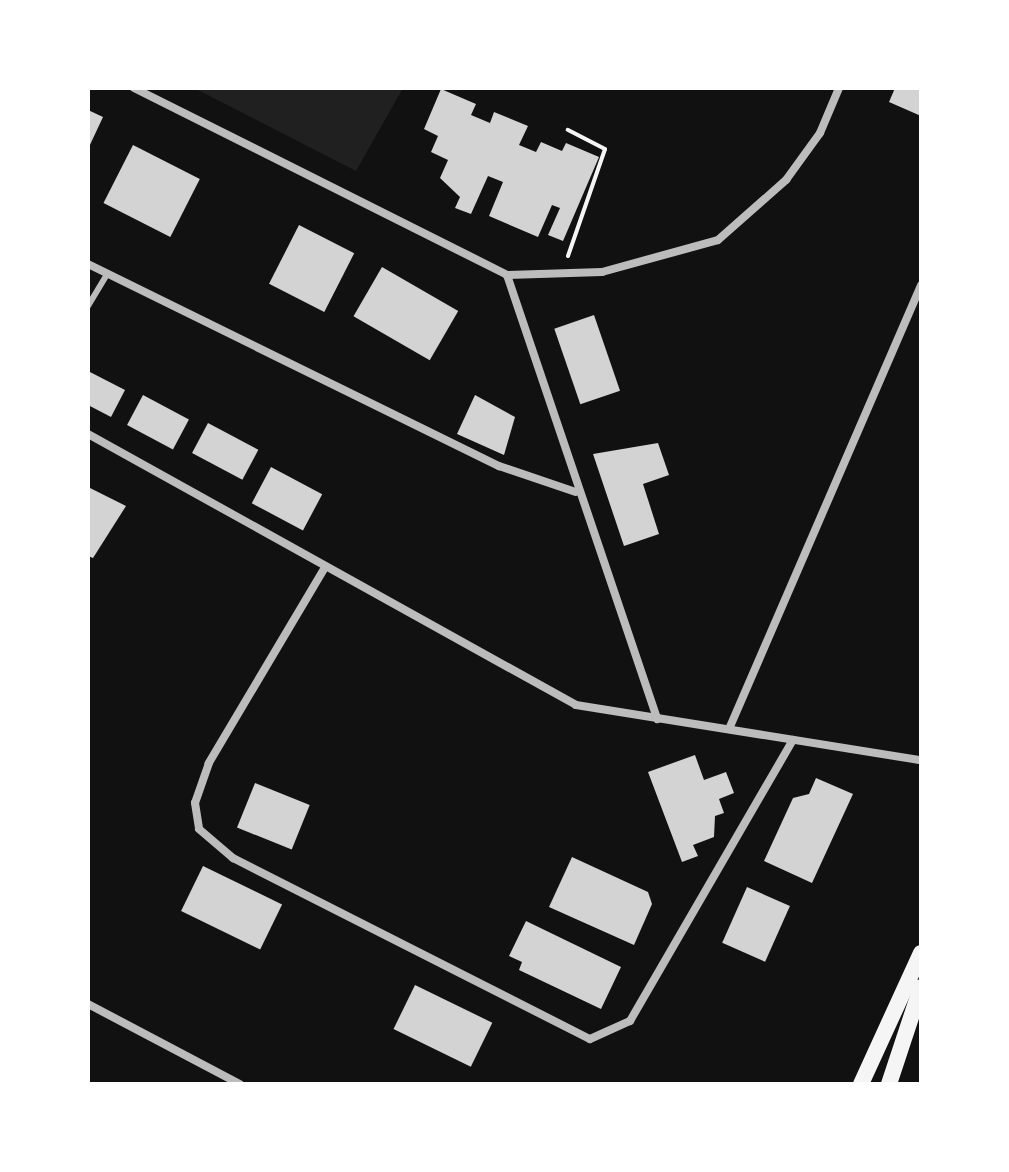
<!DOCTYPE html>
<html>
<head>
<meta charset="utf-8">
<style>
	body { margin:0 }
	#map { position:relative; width:1009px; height:1172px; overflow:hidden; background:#111; font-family:Karla,sans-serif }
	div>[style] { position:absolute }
	.green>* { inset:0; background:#202020 }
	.building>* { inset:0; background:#d3d3d3; transform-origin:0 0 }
	.path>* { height:4px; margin:-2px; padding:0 2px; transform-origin:2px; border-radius:2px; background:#f5f5f5 }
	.service>* { height:6px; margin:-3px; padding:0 3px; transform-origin:3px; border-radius:3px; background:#bcbcbc }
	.minor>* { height:8px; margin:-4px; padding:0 4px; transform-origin:4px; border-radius:4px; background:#bcbcbc }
	.secondary>* { height:16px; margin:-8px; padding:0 8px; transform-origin:8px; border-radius:8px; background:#f5f5f5 }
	span { translate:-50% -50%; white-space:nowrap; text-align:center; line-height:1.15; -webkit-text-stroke:6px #fff; paint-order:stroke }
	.frame { position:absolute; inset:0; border:90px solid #fff; pointer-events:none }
</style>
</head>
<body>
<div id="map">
	<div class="green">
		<div style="clip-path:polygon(194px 88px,403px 88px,356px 171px)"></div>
	</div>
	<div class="building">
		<div style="clip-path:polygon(895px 88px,921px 88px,921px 116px,889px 102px)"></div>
		<div style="clip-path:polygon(441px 89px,476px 104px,471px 115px,490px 123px,494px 112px,528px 126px,519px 145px,536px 152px,541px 142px,562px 151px,566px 143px,599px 157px,563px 241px,548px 235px,560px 208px,552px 205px,538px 237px,489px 216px,503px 182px,488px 176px,471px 214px,455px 208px,460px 197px,440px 178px,448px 160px,431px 152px,438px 136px,424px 129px)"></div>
		<div style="clip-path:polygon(88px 110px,103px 117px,88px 149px)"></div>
		<div style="left:133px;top:145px;width:75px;height:65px;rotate:27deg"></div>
		<div style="left:299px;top:225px;width:62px;height:66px;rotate:27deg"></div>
		<div style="left:382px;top:267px;width:88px;height:57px;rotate:30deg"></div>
		<div style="left:594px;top:315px;width:80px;height:42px;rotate:71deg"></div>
		<div style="clip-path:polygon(88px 371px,125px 390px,111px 417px,88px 405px)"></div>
		<div style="left:143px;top:395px;width:52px;height:34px;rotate:28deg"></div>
		<div style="clip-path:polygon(475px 395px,515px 417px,504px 455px,457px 434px)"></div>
		<div style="left:208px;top:423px;width:57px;height:34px;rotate:28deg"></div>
		<div style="clip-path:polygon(658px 443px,669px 475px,643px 484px,659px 534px,624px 546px,593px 454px)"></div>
		<div style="left:271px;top:467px;width:58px;height:41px;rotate:28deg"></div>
		<div style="clip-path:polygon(88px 487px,126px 506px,93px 558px,88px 556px)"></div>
		<div style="clip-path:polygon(695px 755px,704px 780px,726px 772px,734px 793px,719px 799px,724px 813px,715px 816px,714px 837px,693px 845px,698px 856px,682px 862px,648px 772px)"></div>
		<div style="clip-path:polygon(816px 778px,853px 794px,812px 883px,764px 861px,793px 798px,809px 794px)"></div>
		<div style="left:255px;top:783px;width:59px;height:48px;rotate:22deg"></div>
		<div style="clip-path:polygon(572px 857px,648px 892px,652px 904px,634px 945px,549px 907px)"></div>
		<div style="left:203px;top:866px;width:88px;height:50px;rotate:26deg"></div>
		<div style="left:747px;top:887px;width:47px;height:61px;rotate:24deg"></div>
		<div style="clip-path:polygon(526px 921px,621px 967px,601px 1009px,519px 970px,522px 962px,509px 956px)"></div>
		<div style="left:415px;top:985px;width:86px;height:49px;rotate:26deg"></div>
	</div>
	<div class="path">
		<div style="left:568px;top:256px;width:113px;rotate:-70.9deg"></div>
		<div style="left:605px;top:149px;width:42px;rotate:-152.8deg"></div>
	</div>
	<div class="service">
		<div style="left:88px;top:306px;width:37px;rotate:-59deg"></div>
	</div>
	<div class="minor">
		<div style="left:134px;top:88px;width:417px;rotate:26.6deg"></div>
		<div style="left:507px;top:275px;width:95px;rotate:-1.8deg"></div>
		<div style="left:602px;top:272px;width:120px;rotate:-15.4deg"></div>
		<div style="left:718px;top:240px;width:91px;rotate:-41.4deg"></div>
		<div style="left:786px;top:180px;width:58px;rotate:-54.1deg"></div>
		<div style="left:820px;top:133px;width:49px;rotate:-67.1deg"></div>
		<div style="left:88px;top:264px;width:458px;rotate:26.2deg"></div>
		<div style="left:499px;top:466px;width:81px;rotate:18.7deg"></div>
		<div style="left:507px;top:275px;width:469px;rotate:71.3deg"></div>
		<div style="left:88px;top:434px;width:558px;rotate:29.04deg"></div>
		<div style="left:576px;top:705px;width:349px;rotate:9.1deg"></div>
		<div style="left:324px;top:569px;width:226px;rotate:120.7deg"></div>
		<div style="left:209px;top:763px;width:42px;rotate:109.3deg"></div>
		<div style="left:195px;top:803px;width:26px;rotate:81deg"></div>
		<div style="left:199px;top:829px;width:45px;rotate:40.5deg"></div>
		<div style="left:233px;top:858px;width:400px;rotate:26.9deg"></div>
		<div style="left:590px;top:1039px;width:44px;rotate:-24.2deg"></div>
		<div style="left:630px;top:1021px;width:325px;rotate:-59.9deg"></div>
		<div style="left:729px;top:729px;width:484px;rotate:-66.6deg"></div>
		<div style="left:88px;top:1004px;width:172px;rotate:27.8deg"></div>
	</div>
	<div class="secondary">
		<div style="left:861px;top:1084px;width:144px;rotate:-65.4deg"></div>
		<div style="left:889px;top:1084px;width:102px;rotate:-71.7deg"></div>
	</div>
	<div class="frame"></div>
</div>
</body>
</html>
